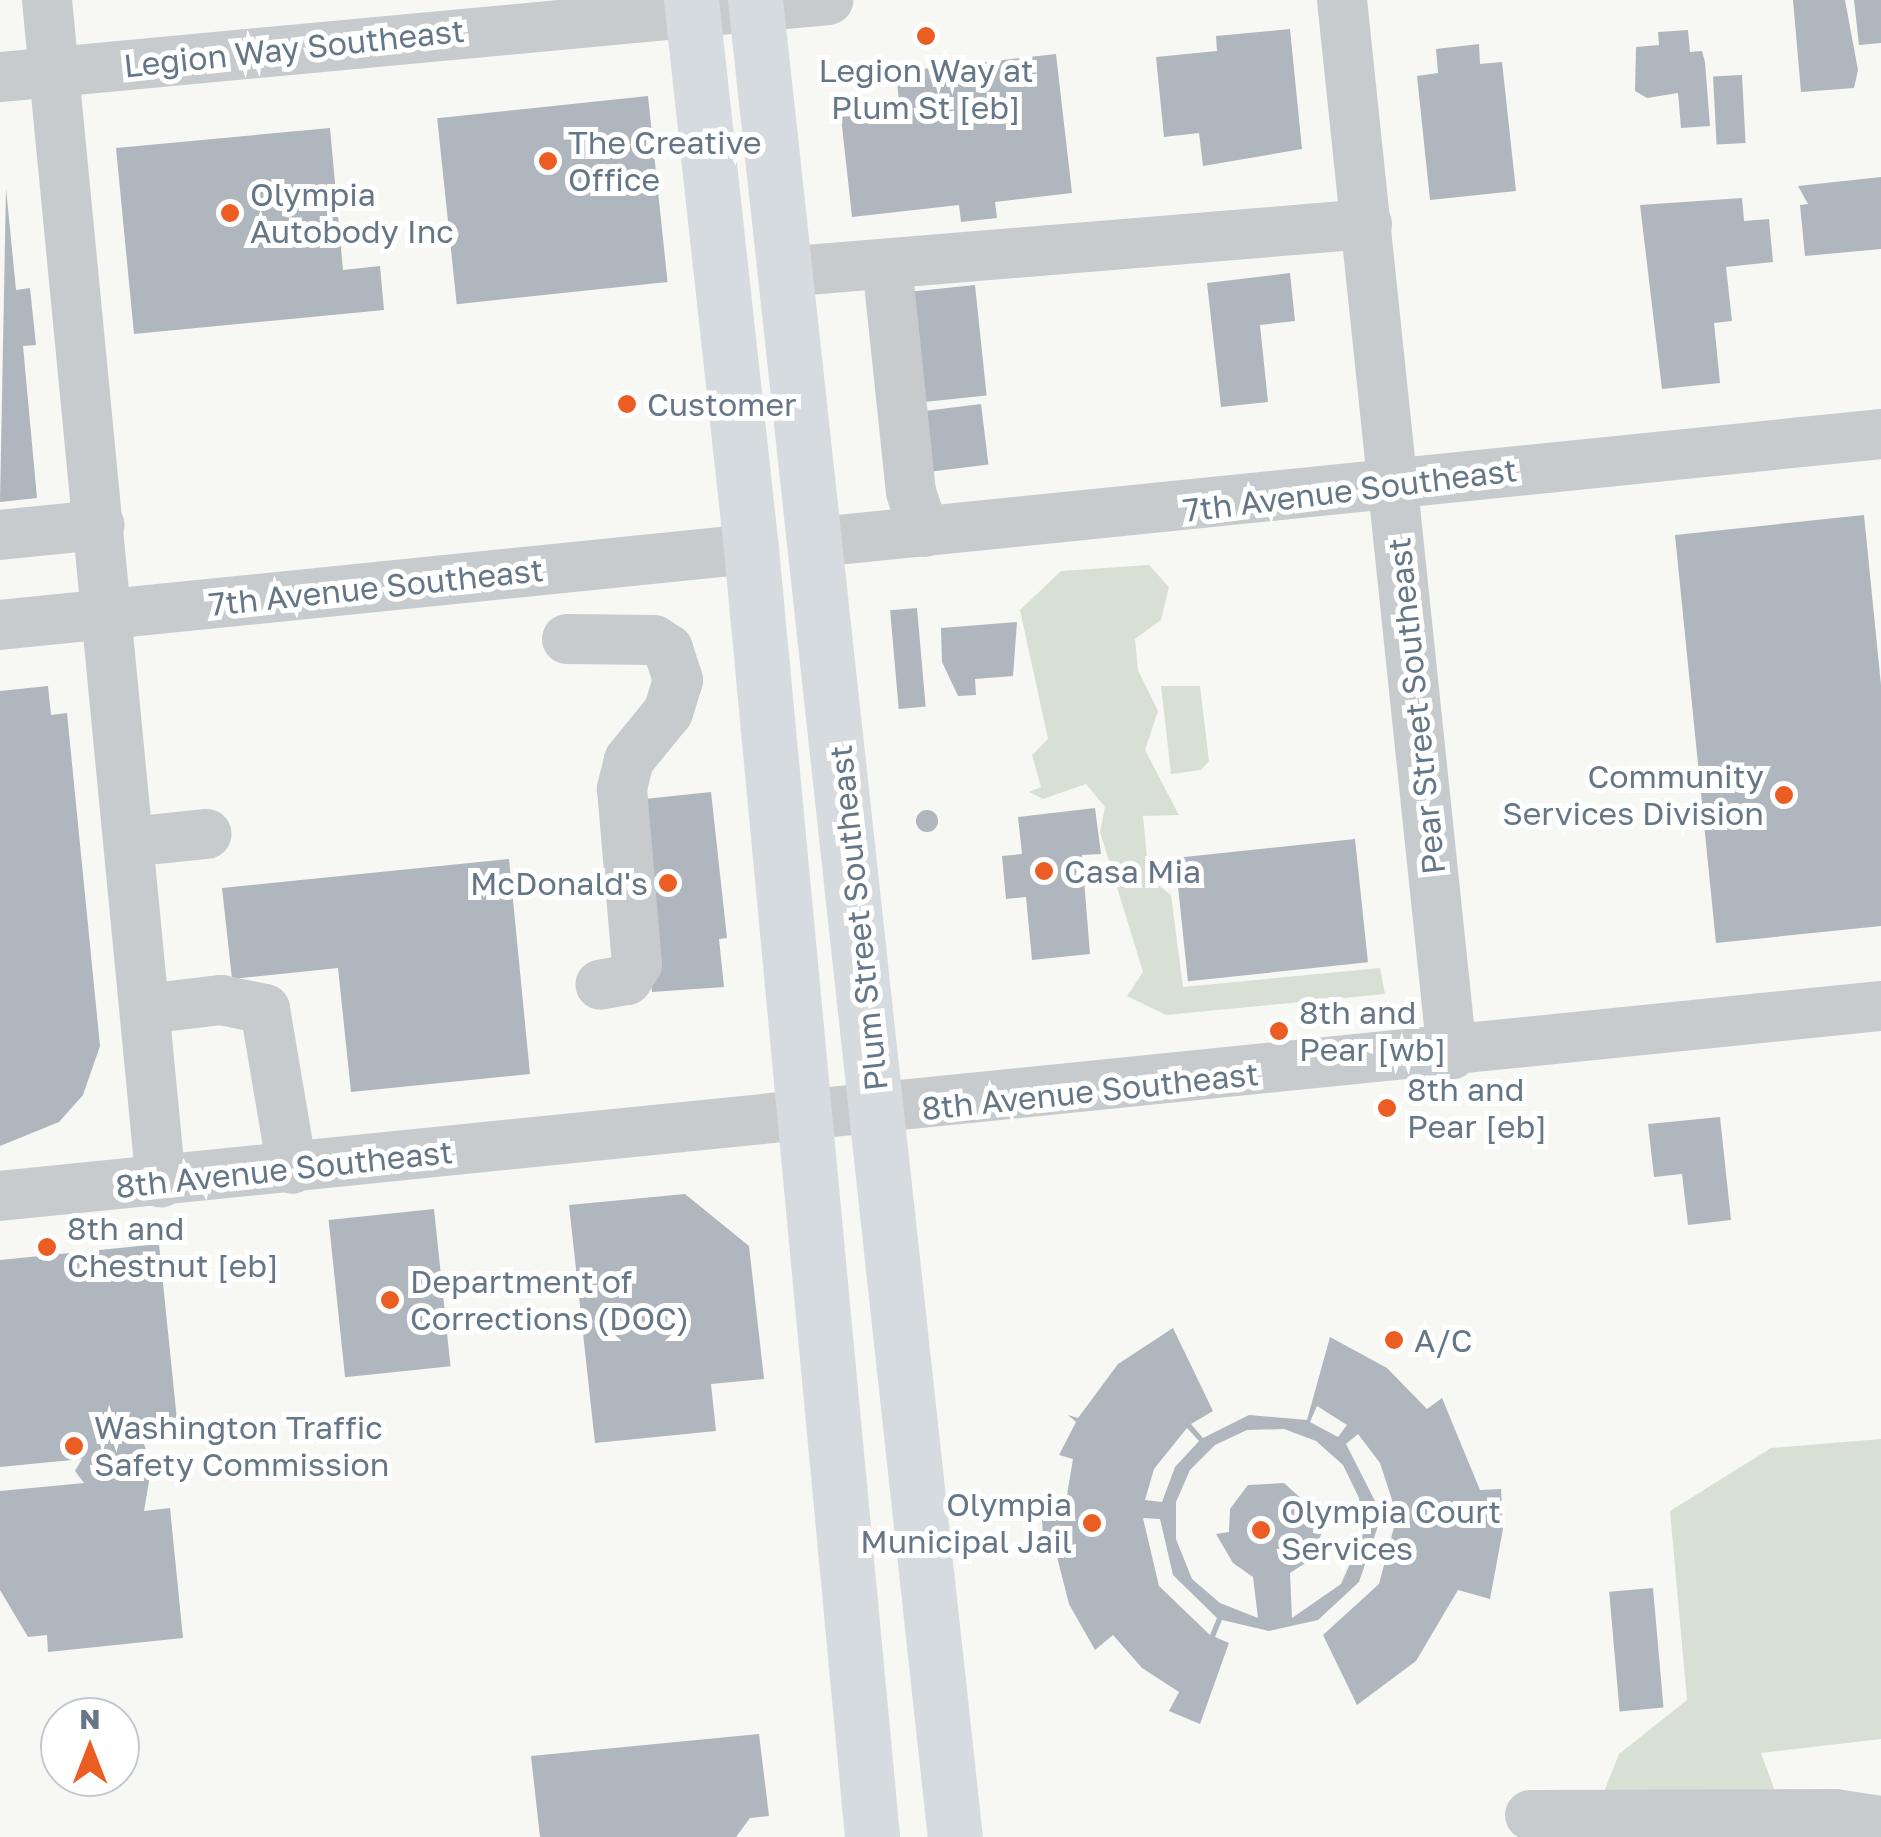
<!DOCTYPE html>
<html>
<head>
<meta charset="utf-8">
<style>
	body { margin:0 }
	#map { position:relative; width:1881px; height:1837px; overflow:hidden; background:#f7f8f4; font-family:"Golos Text",sans-serif }
	div>[style] { position:absolute }
	.green>* { inset:0; background:#d8e0d5 }
	.building>* { inset:0; background:#afb6bd; transform-origin:0 0 }
	.round { border-radius:50% }
	.minor>* { height:50px; margin:-25px; padding:0 25px; transform-origin:25px; border-radius:25px; background:#c7cbce }
	.major>* { height:55px; margin:-27.5px; padding:0 27.5px; transform-origin:27.5px; border-radius:27.5px; background:#d6dbdf }
	.dots>* { width:28px; height:28px; translate:-50% -50%; box-sizing:border-box; border:5px solid #fff; border-radius:50% }
	span { translate:-50% -50%; white-space:nowrap; text-align:center; line-height:1.15; -webkit-text-stroke:10px #fff; paint-order:stroke }
	.street-label { font-size:32px; color:#657687 }
	.poi-label { font-size:32px; color:#657687 }
	.left { translate:0 -50%; text-align:left }
	.right { translate:-100% -50%; text-align:right }
	.north { position:absolute; left:40px; top:1697px; width:100px; height:100px; box-sizing:border-box; background:#fff; border:2px solid #c1c8cf; border-radius:50%; rotate:0deg; font-size:28px; font-weight:700; line-height:40px; text-align:center; color:#657687 }
	.north::after { content:''; display:block; margin:auto; width:35px; height:45px; background:#eb5d22; clip-path:polygon(50% 0,100% 100%,50% 72%,0 100%) }
</style>
</head>
<body>
<div id="map">
	<div class="green">
		<div style="clip-path:polygon(1149px 565px,1169px 587px,1161px 620px,1135px 639px,1138px 670px,1158px 711px,1145px 750px,1179px 815px,1143px 816px,1149px 878px,1171px 895px,1183px 987px,1380px 968px,1385px 994px,1166px 1015px,1127px 996px,1143px 972px,1100px 832px,1105px 807px,1086px 784px,1043px 799px,1029px 792px,1041px 787px,1032px 755px,1048px 739px,1020px 610px,1061px 571px)"></div>
		<div style="clip-path:polygon(1161px 686px,1200px 686px,1209px 761px,1201px 770px,1171px 774px)"></div>
		<div style="clip-path:polygon(1881px 1439px,1881px 1739px,1761px 1753px,1792px 1837px,1586px 1837px,1619px 1754px,1687px 1700px,1670px 1511px,1771px 1448px)"></div>
	</div>
	<div class="building">
		<div style="clip-path:polygon(1793px 0,1845px 0,1858px 70px,1854px 88px,1801px 92px)"></div>
		<div style="clip-path:polygon(1854px 0,1881px 0,1881px 43px,1859px 45px)"></div>
		<div style="clip-path:polygon(1290px 29px,1302px 149px,1203px 166px,1199px 133px,1164px 137px,1156px 57px,1217px 51px,1216px 36px)"></div>
		<div style="clip-path:polygon(1688px 30px,1690px 52px,1702px 51px,1705px 62px,1710px 126px,1681px 128px,1678px 93px,1647px 98px,1635px 91px,1636px 47px,1659px 45px,1658px 32px)"></div>
		<div style="clip-path:polygon(1479px 44px,1480px 64px,1502px 62px,1516px 191px,1430px 200px,1417px 76px,1438px 73px,1436px 49px)"></div>
		<div style="clip-path:polygon(1056px 54px,1072px 193px,995px 202px,997px 218px,961px 222px,959px 205px,852px 217px,841px 117px,900px 111px,896px 72px)"></div>
		<div style="left:1742px;top:75px;width:68px;height:29px;rotate:87deg"></div>
		<div style="left:648px;top:96px;width:187px;height:212px;rotate:84deg"></div>
		<div style="clip-path:polygon(330px 128px,343px 270px,380px 266px,384px 310px,134px 334px,116px 148px)"></div>
		<div style="clip-path:polygon(1881px 177px,1881px 249px,1805px 256px,1800px 205px,1808px 204px,1798px 186px)"></div>
		<div style="clip-path:polygon(6px 188px,16px 290px,30px 288px,36px 345px,23px 346px,37px 498px,0 502px)"></div>
		<div style="clip-path:polygon(1742px 198px,1744px 221px,1769px 219px,1773px 262px,1726px 267px,1732px 321px,1714px 323px,1720px 383px,1662px 389px,1640px 205px)"></div>
		<div style="clip-path:polygon(1290px 273px,1295px 321px,1260px 325px,1268px 402px,1221px 407px,1207px 283px)"></div>
		<div style="left:975px;top:285px;width:111px;height:63px;rotate:84deg"></div>
		<div style="left:981px;top:404px;width:61px;height:65px;rotate:83deg"></div>
		<div style="clip-path:polygon(1864px 515px,1881px 685px,1881px 926px,1716px 943px,1675px 535px)"></div>
		<div style="left:917px;top:608px;width:99px;height:27px;rotate:85deg"></div>
		<div style="clip-path:polygon(1017px 622px,1013px 676px,975px 679px,976px 695px,958px 696px,942px 662px,941px 628px)"></div>
		<div style="clip-path:polygon(48px 686px,51px 715px,67px 713px,100px 1046px,83px 1095px,59px 1122px,0 1146px,0 691px)"></div>
		<div style="clip-path:polygon(711px 792px,727px 938px,719px 939px,724px 987px,652px 992px,635px 800px)"></div>
		<div style="clip-path:polygon(1095px 808px,1101px 854px,1082px 855px,1090px 954px,1032px 960px,1026px 897px,1006px 899px,1002px 856px,1022px 854px,1018px 817px)"></div>
		<div class="round" style="left:916px;top:810px;width:22px;height:22px"></div>
		<div style="left:1355px;top:839px;width:124px;height:181px;rotate:84deg"></div>
		<div style="clip-path:polygon(509px 859px,530px 1074px,351px 1092px,338px 968px,232px 979px,222px 888px)"></div>
		<div style="clip-path:polygon(1720px 1117px,1731px 1220px,1688px 1225px,1682px 1174px,1654px 1177px,1648px 1124px)"></div>
		<div style="clip-path:polygon(685px 1194px,749px 1246px,764px 1379px,711px 1384px,716px 1431px,595px 1443px,569px 1205px)"></div>
		<div style="left:434px;top:1209px;width:158px;height:106px;rotate:84deg"></div>
		<div style="clip-path:polygon(159px 1244px,177px 1420px,135px 1424px,152px 1463px,144px 1511px,170px 1508px,183px 1638px,48px 1652px,47px 1635px,28px 1637px,0 1590px,0 1491px,84px 1483px,75px 1471px,82px 1459px,0 1467px,0 1260px)"></div>
		<div style="left:1394px;top:1327px;width:14px;height:21px;rotate:30deg"></div>
		<div style="clip-path:polygon(evenodd,1173px 1328px,1213px 1411px,1191px 1424px,1203px 1438px,1249px 1415px,1307px 1420px,1330px 1337px,1387px 1368px,1427px 1409px,1442px 1398px,1480px 1490px,1501px 1489px,1503px 1529px,1490px 1599px,1458px 1590px,1416px 1661px,1357px 1705px,1323px 1635px,1379px 1584px,1395px 1523px,1379px 1523px,1359px 1582px,1318px 1620px,1269px 1631px,1222px 1620px,1215px 1637px,1229px 1643px,1200px 1724px,1169px 1711px,1179px 1692px,1142px 1668px,1113px 1635px,1095px 1650px,1069px 1604px,1057px 1557px,1044px 1554px,1042px 1519px,1063px 1519px,1073px 1459px,1059px 1455px,1076px 1422px,1068px 1415px,1078px 1418px,1118px 1364px,1173px 1328px,1317px 1406px,1347px 1425px,1338px 1437px,1310px 1422px,1317px 1406px,1173px 1328px,1187px 1428px,1199px 1441px,1175px 1467px,1162px 1502px,1145px 1500px,1154px 1469px,1187px 1428px,1173px 1328px,1284px 1429px,1316px 1441px,1343px 1465px,1359px 1498px,1363px 1534px,1341px 1584px,1292px 1618px,1290px 1573px,1310px 1560px,1324px 1528px,1310px 1528px,1305px 1502px,1284px 1483px,1248px 1485px,1230px 1509px,1229px 1532px,1216px 1534px,1233px 1563px,1253px 1577px,1258px 1618px,1220px 1603px,1192px 1579px,1176px 1539px,1176px 1502px,1190px 1470px,1215px 1445px,1247px 1430px,1284px 1429px,1173px 1328px,1358px 1434px,1380px 1463px,1394px 1506px,1378px 1507px,1346px 1444px,1358px 1434px,1173px 1328px,1143px 1518px,1160px 1519px,1173px 1575px,1217px 1618px,1210px 1635px,1159px 1586px,1143px 1518px)"></div>
		<div style="left:1653px;top:1588px;width:120px;height:44px;rotate:85deg"></div>
		<div style="clip-path:polygon(759px 1734px,769px 1816px,750px 1818px,736px 1837px,540px 1837px,531px 1756px)"></div>
	</div>
	<div class="minor">
		<div style="left:47px;top:0;width:1188px;rotate:84.5deg"></div>
		<div style="left:1342px;top:0;width:1060px;rotate:84.04deg"></div>
		<div style="left:0;top:77px;width:832px;rotate:-5.31deg"></div>
		<div style="left:887px;top:264px;width:229px;rotate:84deg"></div>
		<div style="left:911px;top:492px;width:42px;rotate:72deg"></div>
		<div style="left:783px;top:272px;width:586px;rotate:-4.7deg"></div>
		<div style="left:0;top:535px;width:100px;rotate:-5.8deg"></div>
		<div style="left:818px;top:542px;width:1068px;rotate:-5.8deg"></div>
		<div style="left:0;top:625px;width:755px;rotate:-5.78deg"></div>
		<div style="left:567px;top:639px;width:87px;rotate:0.7deg"></div>
		<div style="left:654px;top:640px;width:17px;rotate:33deg"></div>
		<div style="left:668px;top:649px;width:33px;rotate:72deg"></div>
		<div style="left:678px;top:680px;width:34px;rotate:107deg"></div>
		<div style="left:668px;top:712px;width:62px;rotate:129.1deg"></div>
		<div style="left:629px;top:760px;width:30px;rotate:104deg"></div>
		<div style="left:622px;top:789px;width:176px;rotate:85.1deg"></div>
		<div style="left:637px;top:964px;width:19px;rotate:122deg"></div>
		<div style="left:627px;top:980px;width:27px;rotate:170deg"></div>
		<div style="left:129px;top:842px;width:78px;rotate:-5.9deg"></div>
		<div style="left:145px;top:1009px;width:77px;rotate:-6.8deg"></div>
		<div style="left:221px;top:1000px;width:45px;rotate:11.6deg"></div>
		<div style="left:265px;top:1009px;width:162px;rotate:80.4deg"></div>
		<div style="left:0;top:1196px;width:1891px;rotate:-5.77deg"></div>
		<div style="left:1530px;top:1815px;width:305px;rotate:-0.2deg"></div>
		<div style="left:1835px;top:1814px;width:47px;rotate:8.7deg"></div>
	</div>
	<div class="major">
		<div style="left:691px;top:0;width:552px;rotate:83.76deg"></div>
		<div style="left:751px;top:549px;width:1294px;rotate:84.63deg"></div>
		<div style="left:755px;top:0;width:1848px;rotate:83.79deg"></div>
	</div>
	<div class="dots">
		<div style="left:926px;top:36px;background:#eb5d22"></div>
		<div style="left:548px;top:161px;background:#eb5d22"></div>
		<div style="left:230px;top:213px;background:#eb5d22"></div>
		<div style="left:627px;top:404px;background:#eb5d22"></div>
		<div style="left:1784px;top:795px;background:#eb5d22"></div>
		<div style="left:1044px;top:871px;background:#eb5d22"></div>
		<div style="left:668px;top:883px;background:#eb5d22"></div>
		<div style="left:1279px;top:1031px;background:#eb5d22"></div>
		<div style="left:1387px;top:1108px;background:#eb5d22"></div>
		<div style="left:47px;top:1247px;background:#eb5d22"></div>
		<div style="left:390px;top:1300px;background:#eb5d22"></div>
		<div style="left:1394px;top:1340px;background:#eb5d22"></div>
		<div style="left:74px;top:1446px;background:#eb5d22"></div>
		<div style="left:1092px;top:1523px;background:#eb5d22"></div>
		<div style="left:1261px;top:1530px;background:#eb5d22"></div>
	</div>
	<div class="street-label">
		<span style="left:294px;top:48px;rotate:-6deg">Legion Way Southeast</span>
		<span style="left:1350px;top:490px;rotate:-7deg">7th Avenue Southeast</span>
		<span style="left:376px;top:587px;rotate:-6deg">7th Avenue Southeast</span>
		<span style="left:1416px;top:706px;rotate:-96deg">Pear Street Southeast</span>
		<span style="left:858px;top:918px;rotate:-96deg">Plum Street Southeast</span>
		<span style="left:1090px;top:1091px;rotate:-6deg">8th Avenue Southeast</span>
		<span style="left:284px;top:1169px;rotate:-6deg">8th Avenue Southeast</span>
	</div>
	<div class="poi-label">
		<span style="left:926px;top:89px">Legion Way at<br>Plum St [eb]</span>
		<span class="left" style="left:568px;top:161px">The Creative<br>Office</span>
		<span class="left" style="left:250px;top:213px">Olympia<br>Autobody Inc</span>
		<span class="left" style="left:647px;top:404px">Customer</span>
		<span class="right" style="left:1764px;top:795px">Community<br>Services Division</span>
		<span class="left" style="left:1064px;top:871px">Casa Mia</span>
		<span class="right" style="left:648px;top:883px">McDonald's</span>
		<span class="left" style="left:1299px;top:1031px">8th and<br>Pear [wb]</span>
		<span class="left" style="left:1407px;top:1108px">8th and<br>Pear [eb]</span>
		<span class="left" style="left:67px;top:1247px">8th and<br>Chestnut [eb]</span>
		<span class="left" style="left:410px;top:1300px">Department of<br>Corrections (DOC)</span>
		<span class="left" style="left:1414px;top:1340px">A/C</span>
		<span class="left" style="left:94px;top:1446px">Washington Traffic<br>Safety Commission</span>
		<span class="right" style="left:1072px;top:1523px">Olympia<br>Municipal Jail</span>
		<span class="left" style="left:1281px;top:1530px">Olympia Court<br>Services</span>
	</div>
	<div class="north">N</div>
</div>
</body>
</html>
